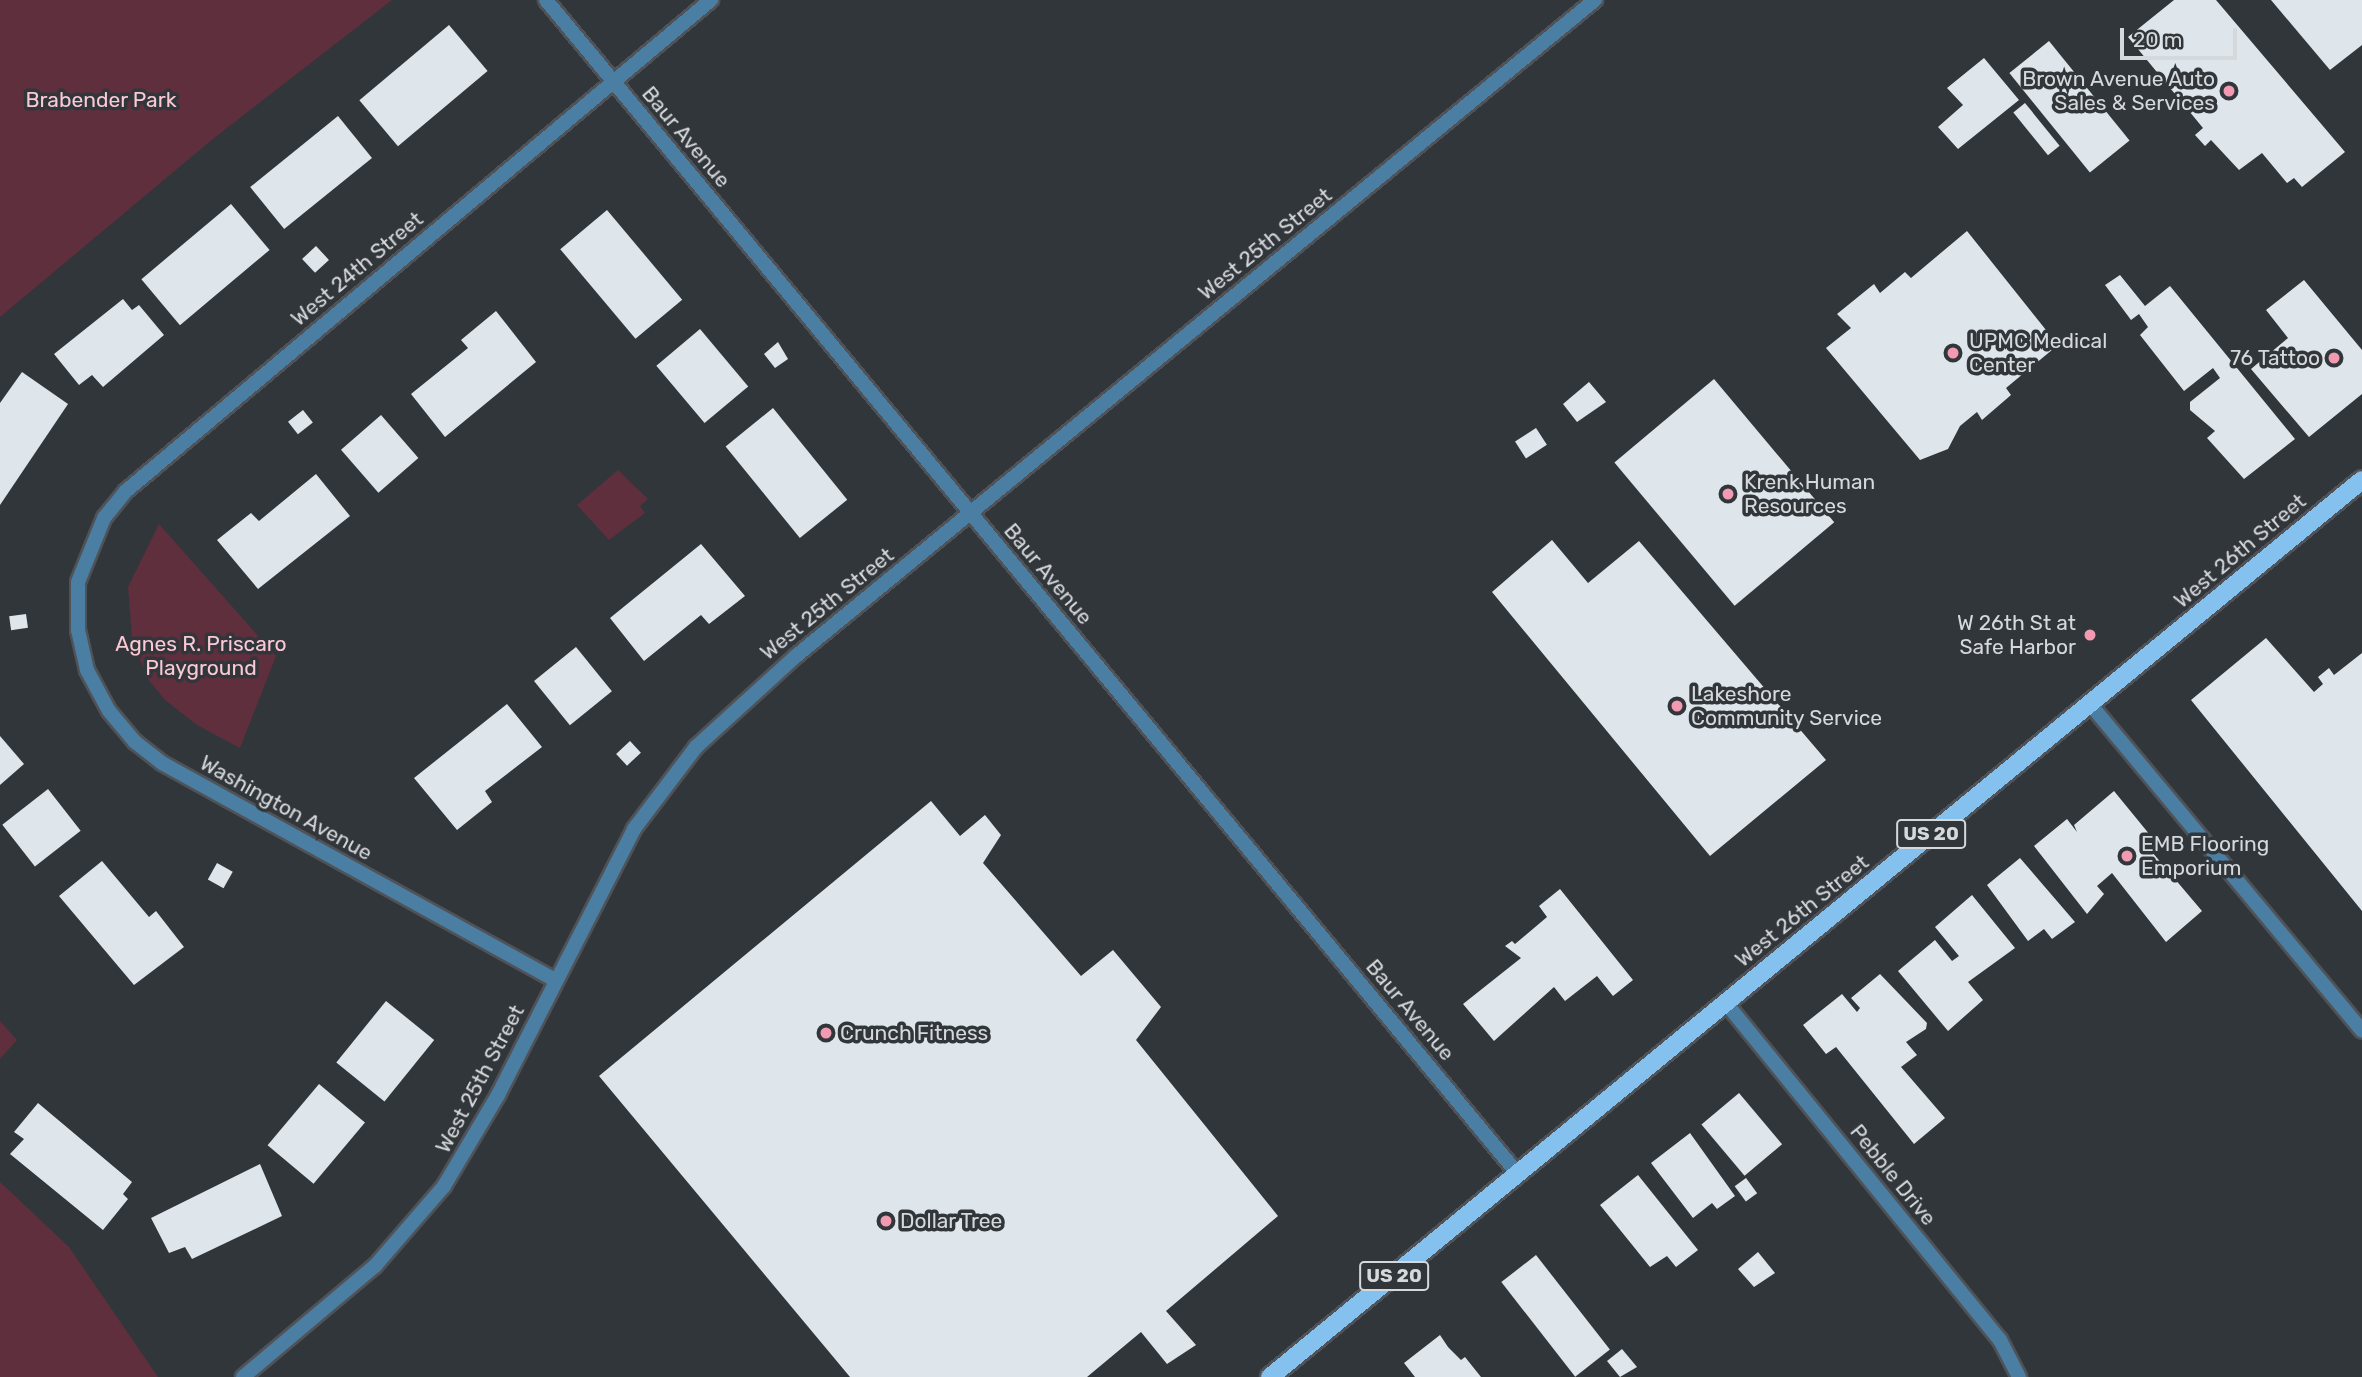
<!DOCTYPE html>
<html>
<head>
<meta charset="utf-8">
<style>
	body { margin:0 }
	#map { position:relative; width:2362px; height:1377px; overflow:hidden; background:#31363b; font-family:Rubik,sans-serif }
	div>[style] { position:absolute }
	.green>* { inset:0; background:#5f2f3d }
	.building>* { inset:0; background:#dfe6eb; transform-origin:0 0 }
	.roads { filter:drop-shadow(2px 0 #4f5358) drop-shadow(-2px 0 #4f5358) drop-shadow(0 2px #4f5358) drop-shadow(0 -2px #4f5358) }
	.street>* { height:14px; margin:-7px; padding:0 7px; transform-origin:7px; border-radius:7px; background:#4a7ea3 }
	.primary>* { height:18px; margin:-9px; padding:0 9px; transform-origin:9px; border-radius:9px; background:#84c1ef }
	.dots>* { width:19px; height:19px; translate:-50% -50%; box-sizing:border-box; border:4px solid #31363b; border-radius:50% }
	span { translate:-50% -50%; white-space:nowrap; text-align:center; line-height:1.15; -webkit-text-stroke:7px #31363b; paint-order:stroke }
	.shield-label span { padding:2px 5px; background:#31363b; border:2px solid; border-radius:5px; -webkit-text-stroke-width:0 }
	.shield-label { font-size:19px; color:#d6d9dc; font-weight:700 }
	.poi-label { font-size:21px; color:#d6d9dc }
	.right { translate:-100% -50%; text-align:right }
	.left { translate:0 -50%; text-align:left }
	.park-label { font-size:21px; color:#fbc8d4 }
	.street-label { font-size:21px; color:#d6d9dc }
	.scale { position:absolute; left:2120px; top:28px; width:117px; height:32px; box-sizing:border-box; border:4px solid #d6d9dc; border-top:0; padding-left:9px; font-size:21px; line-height:24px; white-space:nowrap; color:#d6d9dc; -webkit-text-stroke:5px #31363b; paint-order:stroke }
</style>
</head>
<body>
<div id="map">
	<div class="green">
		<div style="clip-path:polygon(0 0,392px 0,214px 138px,0 317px)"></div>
		<div style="clip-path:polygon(618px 470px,648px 499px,640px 506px,645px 513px,609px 540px,577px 505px)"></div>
		<div style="clip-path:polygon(159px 524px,276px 656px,240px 748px,197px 725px,165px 700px,147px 678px,132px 637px,128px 587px)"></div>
		<div style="clip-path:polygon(0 1021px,17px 1040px,0 1059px)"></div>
		<div style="clip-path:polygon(0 1182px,69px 1247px,158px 1377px,0 1377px)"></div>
	</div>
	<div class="building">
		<div style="clip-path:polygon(2174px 0,2216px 0,2345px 152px,2302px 187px,2294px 178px,2287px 183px,2262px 153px,2239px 170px,2211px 140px,2205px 146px,2195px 135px,2203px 128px,2128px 37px)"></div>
		<div style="clip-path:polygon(2271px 0,2362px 0,2362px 45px,2330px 70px)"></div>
		<div style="left:449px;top:25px;width:60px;height:117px;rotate:50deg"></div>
		<div style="left:2049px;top:41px;width:128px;height:51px;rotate:51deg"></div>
		<div style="clip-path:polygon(1984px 58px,2019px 100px,1958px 149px,1938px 127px,1963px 105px,1947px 88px)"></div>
		<div style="left:2025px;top:103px;width:55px;height:15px;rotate:51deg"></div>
		<div style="left:338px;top:116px;width:54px;height:113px;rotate:51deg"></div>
		<div style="left:231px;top:204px;width:60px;height:117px;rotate:50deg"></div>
		<div style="left:607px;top:210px;width:117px;height:61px;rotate:50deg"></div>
		<div style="clip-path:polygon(1967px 231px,2058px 345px,2006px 388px,2011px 395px,1982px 420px,1977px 412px,1960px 426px,1948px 449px,1920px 460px,1826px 348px,1851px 328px,1837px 314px,1874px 284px,1880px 293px,1905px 272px,1911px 278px)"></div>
		<div style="left:316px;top:246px;width:19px;height:19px;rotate:47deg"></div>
		<div style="clip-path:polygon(2120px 275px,2145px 306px,2170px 286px,2295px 439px,2244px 479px,2207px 438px,2215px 431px,2190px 410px,2190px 402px,2220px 378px,2213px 368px,2184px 391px,2140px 335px,2148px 327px,2139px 314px,2131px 320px,2105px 285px)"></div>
		<div style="clip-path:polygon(2304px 280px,2362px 350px,2362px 394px,2309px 437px,2251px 369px,2288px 338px,2266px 310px)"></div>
		<div style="clip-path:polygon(123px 299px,132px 310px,139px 305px,164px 335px,103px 387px,92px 375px,79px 385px,54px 354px)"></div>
		<div style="clip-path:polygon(496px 311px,536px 362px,445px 437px,411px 394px,468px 348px,461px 340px)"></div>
		<div style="left:700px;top:329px;width:75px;height:57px;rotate:50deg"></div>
		<div style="clip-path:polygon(778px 342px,788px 359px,775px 368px,764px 354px)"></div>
		<div style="clip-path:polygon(22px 372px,68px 404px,0 505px,0 403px)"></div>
		<div style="left:1714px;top:379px;width:187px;height:130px;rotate:50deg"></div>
		<div style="clip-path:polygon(1589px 382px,1606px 402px,1577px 422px,1563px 404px)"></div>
		<div style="left:773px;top:408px;width:118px;height:61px;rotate:51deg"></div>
		<div style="left:303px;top:410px;width:16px;height:19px;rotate:52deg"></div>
		<div style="left:381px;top:415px;width:57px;height:53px;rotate:49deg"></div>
		<div style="left:1536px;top:428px;width:20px;height:25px;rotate:57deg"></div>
		<div style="clip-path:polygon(316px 474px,350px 516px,258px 589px,217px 540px,251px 513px,259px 521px)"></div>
		<div style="clip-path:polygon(1552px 540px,1588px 583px,1639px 541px,1826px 760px,1710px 856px,1492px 592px)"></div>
		<div style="clip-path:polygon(701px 544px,745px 596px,709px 624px,701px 615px,644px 661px,610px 618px)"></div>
		<div style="left:26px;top:614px;width:14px;height:17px;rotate:82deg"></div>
		<div style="clip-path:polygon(2266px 638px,2314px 692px,2323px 684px,2318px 677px,2329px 668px,2334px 675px,2362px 653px,2362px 911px,2191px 700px)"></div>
		<div style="left:576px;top:647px;width:57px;height:54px;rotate:51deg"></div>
		<div style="clip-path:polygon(507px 704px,542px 747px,485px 791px,492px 802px,457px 830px,414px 778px)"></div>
		<div style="clip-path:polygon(0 736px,24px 764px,0 785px)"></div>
		<div style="left:630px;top:741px;width:16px;height:19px;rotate:47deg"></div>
		<div style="left:48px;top:789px;width:53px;height:58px;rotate:52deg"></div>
		<div style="clip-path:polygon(2114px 791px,2159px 846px,2152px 852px,2202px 911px,2166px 942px,2112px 873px,2097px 886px,2104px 894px,2087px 914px,2034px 846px,2067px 819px,2077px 832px,2074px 825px)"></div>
		<div style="clip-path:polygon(931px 801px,960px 836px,985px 815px,1001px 835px,983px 863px,1081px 976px,1113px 950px,1161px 1007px,1136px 1040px,1278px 1216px,1166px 1311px,1196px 1345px,1167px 1364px,1141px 1332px,1087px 1377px,850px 1377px,599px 1076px)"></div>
		<div style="clip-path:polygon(2020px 858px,2075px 922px,2052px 939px,2044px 929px,2028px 941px,1987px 885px)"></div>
		<div style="clip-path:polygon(102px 861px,149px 917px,156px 911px,184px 947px,134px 985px,59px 896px)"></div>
		<div style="left:217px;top:863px;width:18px;height:19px;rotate:29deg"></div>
		<div style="clip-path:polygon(1560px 889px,1633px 980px,1613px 996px,1597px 976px,1565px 1001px,1554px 987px,1494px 1041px,1463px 1004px,1521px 958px,1505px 946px,1512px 941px,1515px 944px,1547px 917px,1539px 906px)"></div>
		<div style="clip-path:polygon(1972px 895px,2015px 948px,1968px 982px,1983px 1000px,1948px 1031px,1898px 971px,1935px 940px,1952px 961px,1959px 956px,1935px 927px)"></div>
		<div style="clip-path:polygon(1880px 974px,1927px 1023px,1926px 1029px,1906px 1042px,1917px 1055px,1901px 1067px,1945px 1118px,1914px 1144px,1836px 1047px,1826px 1054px,1803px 1025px,1842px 994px,1857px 1012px,1860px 1008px,1851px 998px)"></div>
		<div style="left:386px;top:1001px;width:62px;height:79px;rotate:39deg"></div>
		<div style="left:319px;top:1084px;width:60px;height:80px;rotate:40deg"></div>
		<div style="left:1739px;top:1093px;width:67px;height:49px;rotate:50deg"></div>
		<div style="clip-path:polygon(38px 1103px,132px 1182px,123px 1194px,128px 1199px,103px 1230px,10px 1154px,24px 1139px,14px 1132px)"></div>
		<div style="clip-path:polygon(1690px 1133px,1735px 1196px,1717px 1209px,1712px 1203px,1693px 1218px,1651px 1163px)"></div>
		<div style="clip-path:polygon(260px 1164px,282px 1216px,192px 1259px,185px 1247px,169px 1253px,151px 1218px)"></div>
		<div style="clip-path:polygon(1638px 1175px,1698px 1250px,1676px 1267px,1667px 1256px,1650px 1267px,1600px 1205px)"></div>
		<div style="left:1746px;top:1178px;width:19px;height:14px;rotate:54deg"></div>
		<div style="clip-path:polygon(1758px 1252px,1775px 1273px,1754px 1287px,1738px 1269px)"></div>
		<div style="left:1536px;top:1255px;width:120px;height:44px;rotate:52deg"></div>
		<div style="clip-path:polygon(1440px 1335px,1448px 1347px,1461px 1360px,1465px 1357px,1481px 1377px,1415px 1377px,1404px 1363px)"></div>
		<div style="clip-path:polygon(1622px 1349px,1637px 1367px,1620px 1377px,1607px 1361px)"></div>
	</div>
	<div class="roads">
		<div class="street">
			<div style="left:546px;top:0;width:1524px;rotate:50.38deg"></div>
			<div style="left:2090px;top:704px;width:425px;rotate:50.2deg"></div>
			<div style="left:555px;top:980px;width:449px;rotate:-151.1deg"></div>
			<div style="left:162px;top:763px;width:34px;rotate:-142deg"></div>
			<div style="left:135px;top:742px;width:40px;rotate:-130deg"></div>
			<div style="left:109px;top:711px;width:47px;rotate:-118.2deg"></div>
			<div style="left:87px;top:670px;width:41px;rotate:-102.7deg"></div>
			<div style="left:78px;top:630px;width:48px;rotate:-90deg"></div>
			<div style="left:78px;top:582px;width:69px;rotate:-67.9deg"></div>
			<div style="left:104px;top:518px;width:35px;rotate:-51deg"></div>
			<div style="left:126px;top:491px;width:764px;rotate:-40.01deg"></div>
			<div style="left:1726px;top:1003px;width:434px;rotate:50.9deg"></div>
			<div style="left:2000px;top:1340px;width:42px;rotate:62.8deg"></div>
			<div style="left:243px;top:1377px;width:172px;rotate:-40.1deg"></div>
			<div style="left:375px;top:1266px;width:106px;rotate:-49.2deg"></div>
			<div style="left:444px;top:1186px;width:106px;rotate:-59.3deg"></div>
			<div style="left:498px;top:1095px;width:299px;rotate:-62.9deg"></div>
			<div style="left:634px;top:829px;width:103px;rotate:-52.9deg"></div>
			<div style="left:696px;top:747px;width:135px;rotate:-42.3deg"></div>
			<div style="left:796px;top:656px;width:1034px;rotate:-39.39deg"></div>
		</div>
		<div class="primary">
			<div style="left:1270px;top:1377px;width:1413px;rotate:-39.4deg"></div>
		</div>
	</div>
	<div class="dots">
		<div style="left:2229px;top:91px;background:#f19ab1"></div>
		<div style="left:1953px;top:353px;background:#f19ab1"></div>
		<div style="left:2334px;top:358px;background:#f19ab1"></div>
		<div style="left:1728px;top:494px;background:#f19ab1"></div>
		<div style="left:2090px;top:635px;background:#f19ab1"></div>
		<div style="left:1677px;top:706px;background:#f19ab1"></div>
		<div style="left:2127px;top:856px;background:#f19ab1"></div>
		<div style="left:826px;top:1033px;background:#f19ab1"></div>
		<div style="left:886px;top:1221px;background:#f19ab1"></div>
	</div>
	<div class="shield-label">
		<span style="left:1931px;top:834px">US 20</span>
		<span style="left:1394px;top:1276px">US 20</span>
	</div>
	<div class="poi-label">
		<span class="right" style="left:2215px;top:91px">Brown Avenue Auto<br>Sales &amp; Services</span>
		<span class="left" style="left:1969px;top:353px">UPMC Medical<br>Center</span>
		<span class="right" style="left:2320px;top:358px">76 Tattoo</span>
		<span class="left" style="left:1744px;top:494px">Krenk Human<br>Resources</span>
		<span class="right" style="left:2076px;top:635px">W 26th St at<br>Safe Harbor</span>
		<span class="left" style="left:1691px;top:706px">Lakeshore<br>Community Service</span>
		<span class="left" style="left:2141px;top:856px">EMB Flooring<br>Emporium</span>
		<span class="left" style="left:840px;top:1033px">Crunch Fitness</span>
		<span class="left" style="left:900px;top:1221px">Dollar Tree</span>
	</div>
	<div class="park-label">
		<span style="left:101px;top:100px">Brabender Park</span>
		<span style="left:201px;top:656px">Agnes R. Priscaro<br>Playground</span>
	</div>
	<div class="street-label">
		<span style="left:686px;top:137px;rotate:50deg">Baur Avenue</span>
		<span style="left:1265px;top:244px;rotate:-39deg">West 25th Street</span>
		<span style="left:357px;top:269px;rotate:-40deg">West 24th Street</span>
		<span style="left:2240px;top:551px;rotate:-40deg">West 26th Street</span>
		<span style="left:1048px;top:574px;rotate:50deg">Baur Avenue</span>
		<span style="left:827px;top:604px;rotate:-39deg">West 25th Street</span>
		<span style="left:286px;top:808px;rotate:29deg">Washington Avenue</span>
		<span style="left:1802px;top:911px;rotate:-39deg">West 26th Street</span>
		<span style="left:1410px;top:1010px;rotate:50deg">Baur Avenue</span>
		<span style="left:480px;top:1079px;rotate:-62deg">West 25th Street</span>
		<span style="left:1893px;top:1175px;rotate:51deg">Pebble Drive</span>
	</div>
	<div class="scale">20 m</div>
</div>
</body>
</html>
